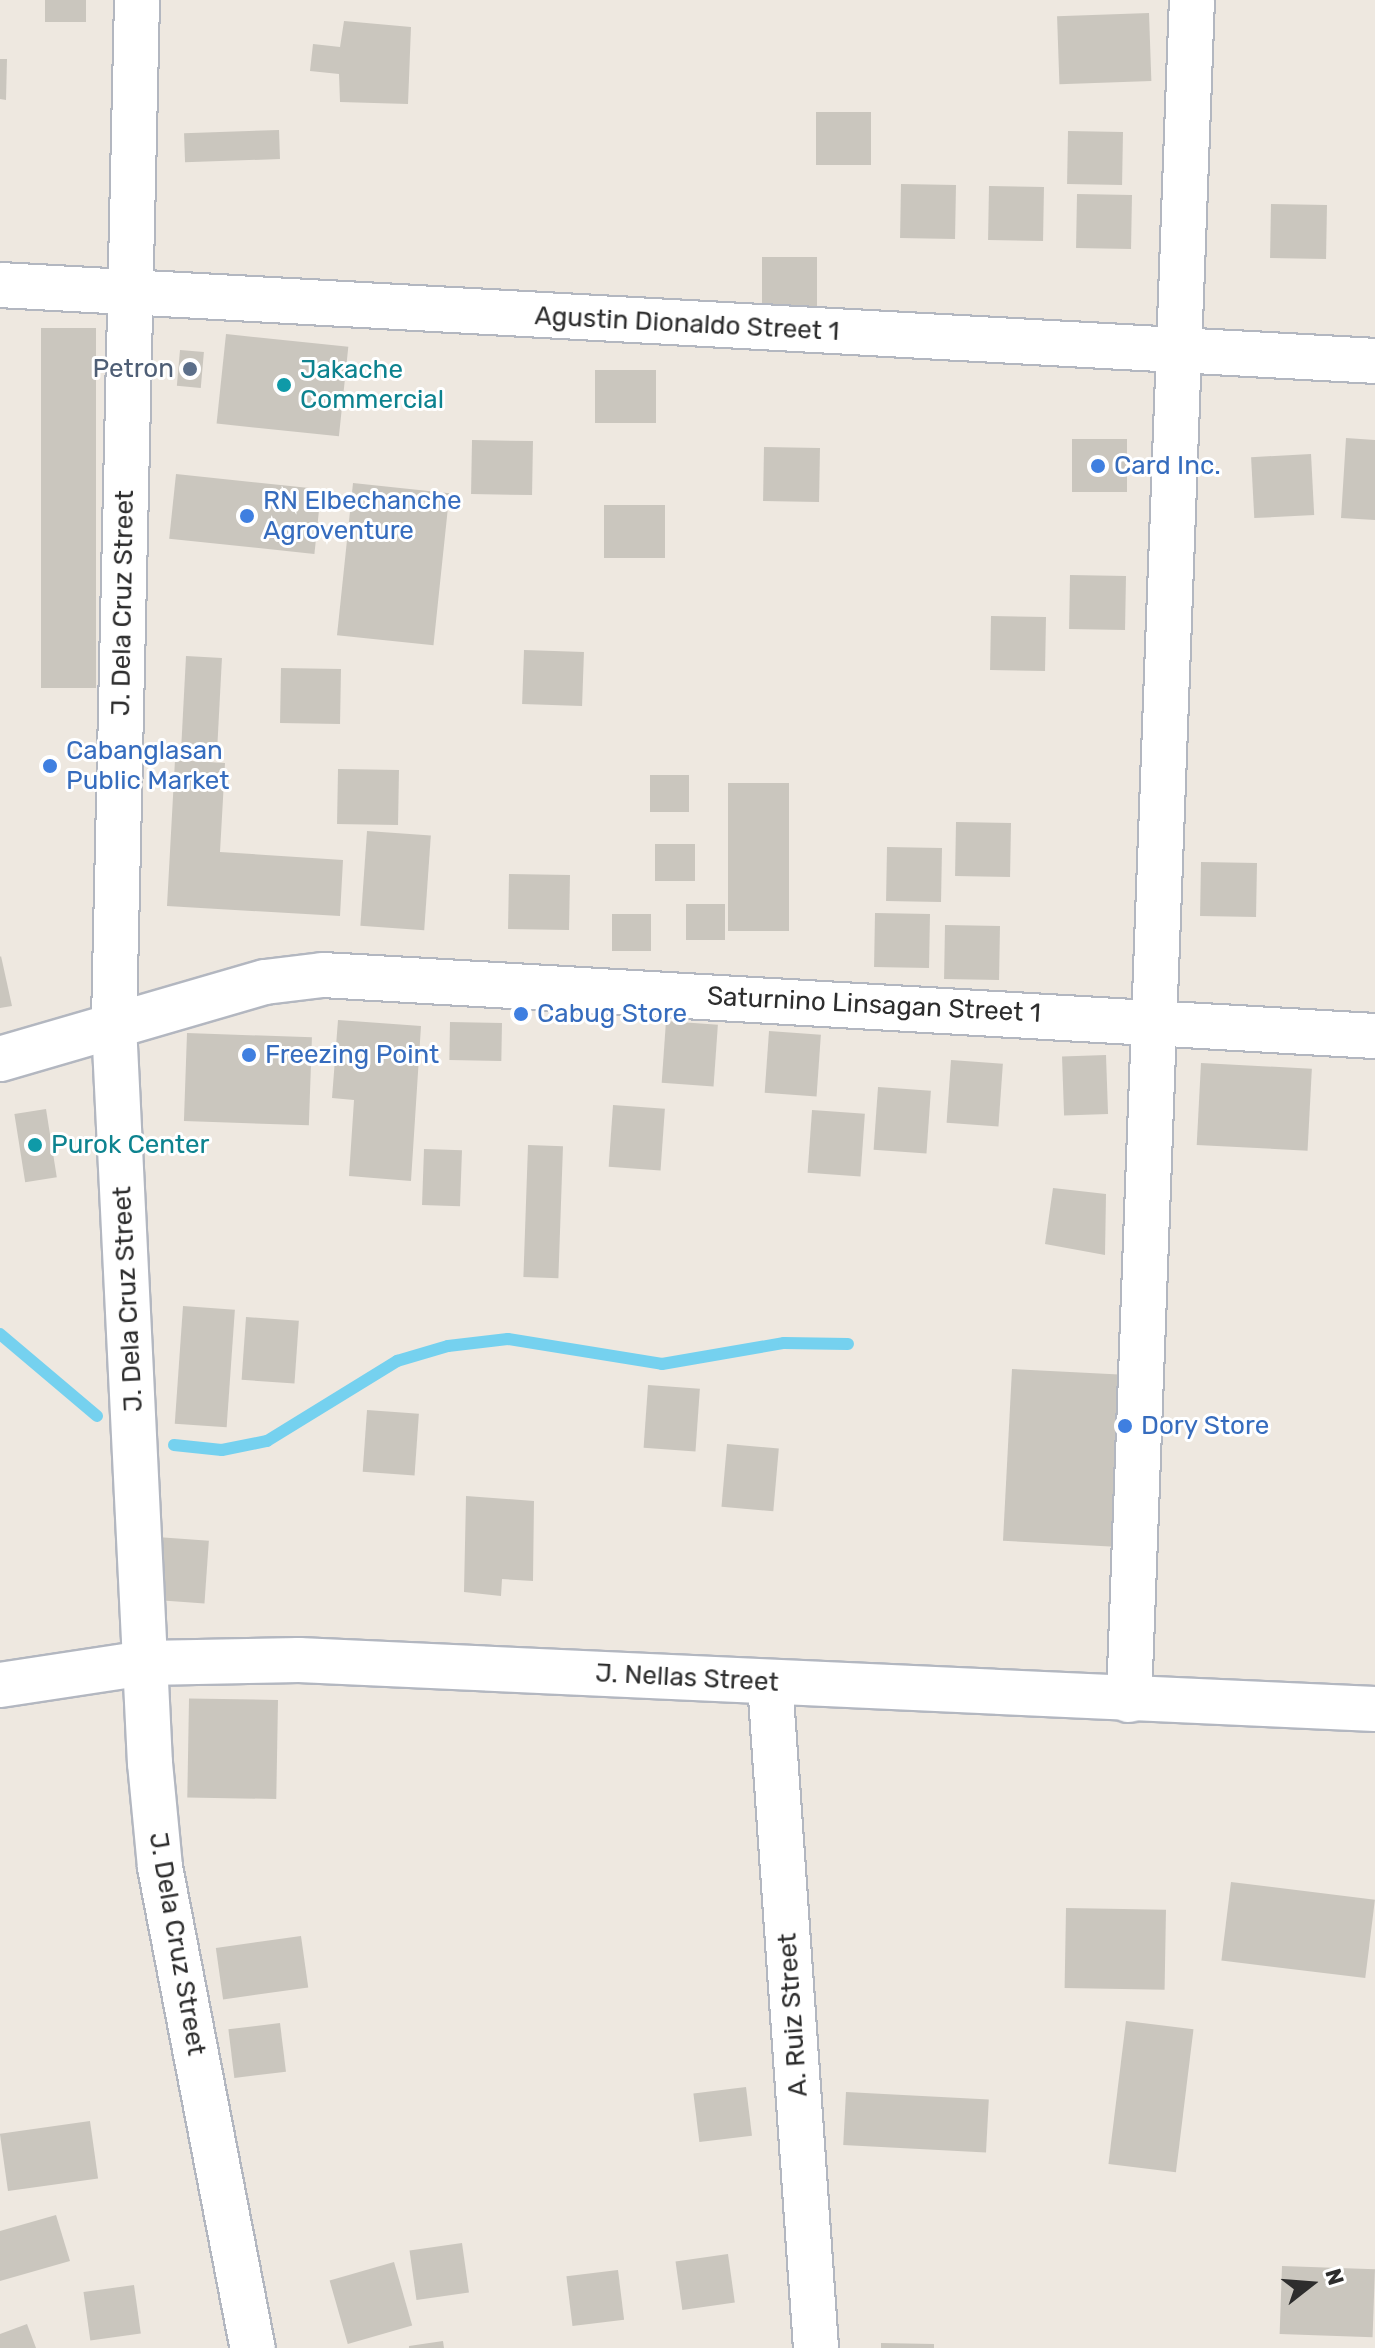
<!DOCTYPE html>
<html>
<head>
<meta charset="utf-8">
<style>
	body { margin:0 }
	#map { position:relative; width:1375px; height:2348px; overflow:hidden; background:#eee8e0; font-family:Rubik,sans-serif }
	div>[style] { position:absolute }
	.stream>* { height:12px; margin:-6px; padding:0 6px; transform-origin:6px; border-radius:6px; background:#75d1ef }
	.building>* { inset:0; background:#cac6be; transform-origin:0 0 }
	.roads { filter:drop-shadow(2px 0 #b3b7c0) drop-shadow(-2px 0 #b3b7c0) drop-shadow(0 2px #b3b7c0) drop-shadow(0 -2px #b3b7c0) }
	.minor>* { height:44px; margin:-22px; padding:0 22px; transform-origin:22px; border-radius:22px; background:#fff }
	.dots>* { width:22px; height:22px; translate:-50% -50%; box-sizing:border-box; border:4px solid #fff; border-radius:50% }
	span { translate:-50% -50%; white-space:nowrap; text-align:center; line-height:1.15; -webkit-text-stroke:6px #fff; paint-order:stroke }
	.street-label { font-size:26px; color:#2d2d2d }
	.service-label { font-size:26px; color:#4e5e75 }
	.right { translate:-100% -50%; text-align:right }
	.culture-label { font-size:26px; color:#0d838f }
	.left { translate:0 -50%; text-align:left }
	.shop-label { font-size:26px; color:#366cbe }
	.north { position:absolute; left:1271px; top:2244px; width:80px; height:80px; -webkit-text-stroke:6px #fff; paint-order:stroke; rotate:73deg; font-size:22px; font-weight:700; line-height:32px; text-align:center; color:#2d2d2d }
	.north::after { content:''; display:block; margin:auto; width:28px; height:36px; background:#2d2d2d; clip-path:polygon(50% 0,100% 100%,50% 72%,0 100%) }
</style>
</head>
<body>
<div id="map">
	<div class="stream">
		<div style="left:0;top:1334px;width:127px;rotate:40.2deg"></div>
		<div style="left:174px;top:1445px;width:48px;rotate:5.9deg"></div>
		<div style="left:222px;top:1450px;width:46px;rotate:-11.3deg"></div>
		<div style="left:267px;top:1441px;width:153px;rotate:-31.6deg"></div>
		<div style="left:397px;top:1361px;width:53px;rotate:-16.4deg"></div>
		<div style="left:448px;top:1346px;width:60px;rotate:-6.7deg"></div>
		<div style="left:508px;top:1339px;width:156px;rotate:9.2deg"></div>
		<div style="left:662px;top:1364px;width:124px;rotate:-9.8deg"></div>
		<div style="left:784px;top:1343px;width:64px;rotate:0.9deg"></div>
	</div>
	<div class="building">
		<div style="left:45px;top:0;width:41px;height:22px"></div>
		<div style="left:1149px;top:13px;width:68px;height:92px;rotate:88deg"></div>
		<div style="clip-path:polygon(344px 21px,411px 27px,408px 104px,340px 102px,339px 74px,310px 71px,313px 44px,340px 47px)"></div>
		<div style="clip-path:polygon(0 59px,7px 59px,6px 100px,0 99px)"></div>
		<div style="left:816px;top:112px;width:55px;height:53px"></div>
		<div style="left:279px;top:130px;width:29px;height:95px;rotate:88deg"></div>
		<div style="left:1068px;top:131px;width:55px;height:53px;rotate:1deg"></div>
		<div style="left:901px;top:184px;width:55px;height:54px;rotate:1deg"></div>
		<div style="left:989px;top:186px;width:55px;height:54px;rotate:1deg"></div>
		<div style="left:1077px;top:194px;width:55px;height:54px;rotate:1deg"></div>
		<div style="left:1271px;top:204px;width:56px;height:54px;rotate:1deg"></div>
		<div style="left:762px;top:257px;width:55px;height:53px"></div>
		<div style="left:41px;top:328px;width:55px;height:360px"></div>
		<div style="left:226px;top:334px;width:123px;height:90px;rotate:6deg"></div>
		<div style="left:180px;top:350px;width:24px;height:36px;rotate:5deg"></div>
		<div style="left:595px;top:370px;width:61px;height:53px"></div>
		<div style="clip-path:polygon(1346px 438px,1375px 440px,1375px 520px,1341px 518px)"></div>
		<div style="left:1072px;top:439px;width:55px;height:53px"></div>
		<div style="left:472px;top:440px;width:61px;height:54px;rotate:1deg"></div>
		<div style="left:764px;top:447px;width:56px;height:54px;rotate:1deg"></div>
		<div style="left:1311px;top:454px;width:61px;height:60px;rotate:87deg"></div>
		<div style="left:176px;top:474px;width:146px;height:65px;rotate:6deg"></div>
		<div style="left:353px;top:483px;width:97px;height:153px;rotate:6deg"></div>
		<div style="left:604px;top:505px;width:61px;height:53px"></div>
		<div style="left:1070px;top:575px;width:56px;height:54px;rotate:1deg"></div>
		<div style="left:991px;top:616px;width:55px;height:54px;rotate:1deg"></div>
		<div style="left:524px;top:650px;width:60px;height:54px;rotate:2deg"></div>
		<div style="left:186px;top:656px;width:36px;height:94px;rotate:3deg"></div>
		<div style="left:281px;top:668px;width:60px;height:55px;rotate:1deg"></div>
		<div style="clip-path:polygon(175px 760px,225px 763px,220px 852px,343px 860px,340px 916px,167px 906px)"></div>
		<div style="left:338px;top:769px;width:61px;height:55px;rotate:1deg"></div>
		<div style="left:650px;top:775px;width:39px;height:37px"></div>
		<div style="left:728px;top:783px;width:61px;height:148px"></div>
		<div style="left:956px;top:822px;width:55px;height:54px;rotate:1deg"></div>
		<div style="left:367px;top:831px;width:64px;height:95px;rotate:4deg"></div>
		<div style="left:655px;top:844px;width:40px;height:37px"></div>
		<div style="left:887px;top:847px;width:55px;height:54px;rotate:1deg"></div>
		<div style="left:1201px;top:862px;width:56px;height:54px;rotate:1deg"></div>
		<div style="left:509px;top:874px;width:61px;height:55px;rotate:1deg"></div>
		<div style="left:686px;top:904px;width:39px;height:36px"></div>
		<div style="left:875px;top:913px;width:55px;height:54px;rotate:1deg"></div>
		<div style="left:612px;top:914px;width:39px;height:37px"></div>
		<div style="left:945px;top:925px;width:55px;height:54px;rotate:1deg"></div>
		<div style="clip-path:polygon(1px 956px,12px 1006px,0 1008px,0 957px)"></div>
		<div style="clip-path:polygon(338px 1020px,421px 1026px,411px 1181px,349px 1176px,354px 1100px,332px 1098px)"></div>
		<div style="left:666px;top:1021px;width:52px;height:62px;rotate:4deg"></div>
		<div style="left:450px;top:1022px;width:52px;height:38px;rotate:1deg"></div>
		<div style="left:769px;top:1031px;width:52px;height:62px;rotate:4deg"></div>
		<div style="left:187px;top:1033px;width:125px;height:88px;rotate:2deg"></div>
		<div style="left:1106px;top:1055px;width:59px;height:44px;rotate:88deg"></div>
		<div style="left:951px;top:1060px;width:52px;height:63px;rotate:4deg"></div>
		<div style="left:1201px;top:1063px;width:111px;height:82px;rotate:3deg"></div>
		<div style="left:878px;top:1087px;width:53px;height:63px;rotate:4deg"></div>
		<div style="left:613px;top:1105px;width:52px;height:62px;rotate:4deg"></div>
		<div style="left:46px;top:1109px;width:69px;height:32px;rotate:81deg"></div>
		<div style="left:812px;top:1110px;width:53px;height:63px;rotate:4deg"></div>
		<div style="left:528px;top:1145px;width:35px;height:132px;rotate:2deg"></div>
		<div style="left:424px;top:1149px;width:38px;height:56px;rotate:2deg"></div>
		<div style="clip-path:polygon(1053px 1188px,1106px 1194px,1105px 1255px,1045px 1244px)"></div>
		<div style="left:183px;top:1306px;width:52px;height:118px;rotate:4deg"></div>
		<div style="left:246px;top:1317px;width:53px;height:63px;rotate:4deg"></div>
		<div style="left:1012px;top:1369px;width:112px;height:172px;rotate:3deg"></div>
		<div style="left:648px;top:1385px;width:52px;height:63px;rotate:4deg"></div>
		<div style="left:367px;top:1410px;width:52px;height:62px;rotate:4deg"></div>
		<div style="left:727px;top:1444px;width:52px;height:63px;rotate:5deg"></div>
		<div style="clip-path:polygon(466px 1496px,534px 1501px,533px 1581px,502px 1579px,501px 1596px,464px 1592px)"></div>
		<div style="left:157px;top:1537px;width:52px;height:63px;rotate:4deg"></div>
		<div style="left:278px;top:1700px;width:99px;height:89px;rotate:91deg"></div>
		<div style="left:1231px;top:1882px;width:145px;height:79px;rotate:7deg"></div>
		<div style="left:1066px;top:1908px;width:100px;height:80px;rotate:1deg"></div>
		<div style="left:301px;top:1936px;width:52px;height:86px;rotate:82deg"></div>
		<div style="left:1126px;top:2021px;width:68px;height:144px;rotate:7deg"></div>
		<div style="left:280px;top:2023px;width:49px;height:52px;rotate:83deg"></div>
		<div style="left:746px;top:2087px;width:49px;height:53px;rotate:83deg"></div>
		<div style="left:846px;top:2092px;width:143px;height:53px;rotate:3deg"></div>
		<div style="left:90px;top:2121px;width:58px;height:91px;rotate:82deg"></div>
		<div style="clip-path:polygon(56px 2215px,70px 2261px,0 2281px,0 2231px)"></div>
		<div style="left:462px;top:2243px;width:50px;height:53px;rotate:82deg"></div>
		<div style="left:728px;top:2254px;width:49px;height:53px;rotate:82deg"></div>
		<div style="left:394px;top:2262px;width:66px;height:67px;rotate:74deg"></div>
		<div style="left:1282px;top:2266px;width:93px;height:68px;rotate:2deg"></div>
		<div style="left:618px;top:2270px;width:50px;height:52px;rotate:83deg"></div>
		<div style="left:134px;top:2285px;width:49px;height:51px;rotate:82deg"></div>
		<div style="clip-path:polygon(27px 2324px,36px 2348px,0 2348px,0 2334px)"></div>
		<div style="clip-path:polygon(443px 2341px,444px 2348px,409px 2348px,409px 2346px)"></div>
		<div style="clip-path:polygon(881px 2343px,934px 2344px,934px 2348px,881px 2348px)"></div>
	</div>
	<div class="roads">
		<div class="minor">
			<div style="left:137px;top:0;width:1025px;rotate:91.29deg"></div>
			<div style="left:114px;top:1025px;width:739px;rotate:87.21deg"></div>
			<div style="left:150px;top:1763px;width:104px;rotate:84.5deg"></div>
			<div style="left:160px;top:1867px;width:490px;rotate:79.1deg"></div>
			<div style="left:0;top:285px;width:1377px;rotate:3.16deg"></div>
			<div style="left:0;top:1059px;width:276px;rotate:-16.2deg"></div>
			<div style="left:265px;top:982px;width:58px;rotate:-6.9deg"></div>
			<div style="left:323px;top:975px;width:1054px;rotate:3.32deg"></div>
			<div style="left:770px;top:1682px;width:668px;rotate:86.05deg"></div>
			<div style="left:0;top:1685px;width:148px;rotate:-8.6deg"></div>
			<div style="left:146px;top:1663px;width:153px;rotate:-1.1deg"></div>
			<div style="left:299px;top:1660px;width:1077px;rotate:2.61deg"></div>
			<div style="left:1129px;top:1700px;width:1701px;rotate:-87.88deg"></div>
		</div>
	</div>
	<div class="dots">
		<div style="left:190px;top:369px;background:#5c6f8a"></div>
		<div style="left:284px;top:385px;background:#0f9aa8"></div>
		<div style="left:1098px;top:466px;background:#3f7fe0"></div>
		<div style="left:247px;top:516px;background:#3f7fe0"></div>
		<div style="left:50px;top:766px;background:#3f7fe0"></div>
		<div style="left:521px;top:1014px;background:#3f7fe0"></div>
		<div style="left:249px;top:1055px;background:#3f7fe0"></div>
		<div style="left:35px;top:1145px;background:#0f9aa8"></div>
		<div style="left:1125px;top:1426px;background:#3f7fe0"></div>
	</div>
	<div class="street-label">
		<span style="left:687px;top:324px;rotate:3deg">Agustin Dionaldo Street 1</span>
		<span style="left:123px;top:603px;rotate:-89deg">J. Dela Cruz Street</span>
		<span style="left:874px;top:1005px;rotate:3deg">Saturnino Linsagan Street 1</span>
		<span style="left:128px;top:1299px;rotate:-93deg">J. Dela Cruz Street</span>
		<span style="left:687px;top:1678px;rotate:3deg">J. Nellas Street</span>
		<span style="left:177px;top:1944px;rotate:80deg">J. Dela Cruz Street</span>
		<span style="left:793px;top:2015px;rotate:-94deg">A. Ruiz Street</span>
	</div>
	<div class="service-label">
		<span class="right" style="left:174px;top:369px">Petron</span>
	</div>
	<div class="culture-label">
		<span class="left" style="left:300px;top:385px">Jakache<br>Commercial</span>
		<span class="left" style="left:51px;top:1145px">Purok Center</span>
	</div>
	<div class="shop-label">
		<span class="left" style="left:1114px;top:466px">Card Inc.</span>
		<span class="left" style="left:263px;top:516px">RN Elbechanche<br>Agroventure</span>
		<span class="left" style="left:66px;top:766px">Cabanglasan<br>Public Market</span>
		<span class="left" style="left:537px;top:1014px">Cabug Store</span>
		<span class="left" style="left:265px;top:1055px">Freezing Point</span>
		<span class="left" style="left:1141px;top:1426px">Dory Store</span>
	</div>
	<div class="north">N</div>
</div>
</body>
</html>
